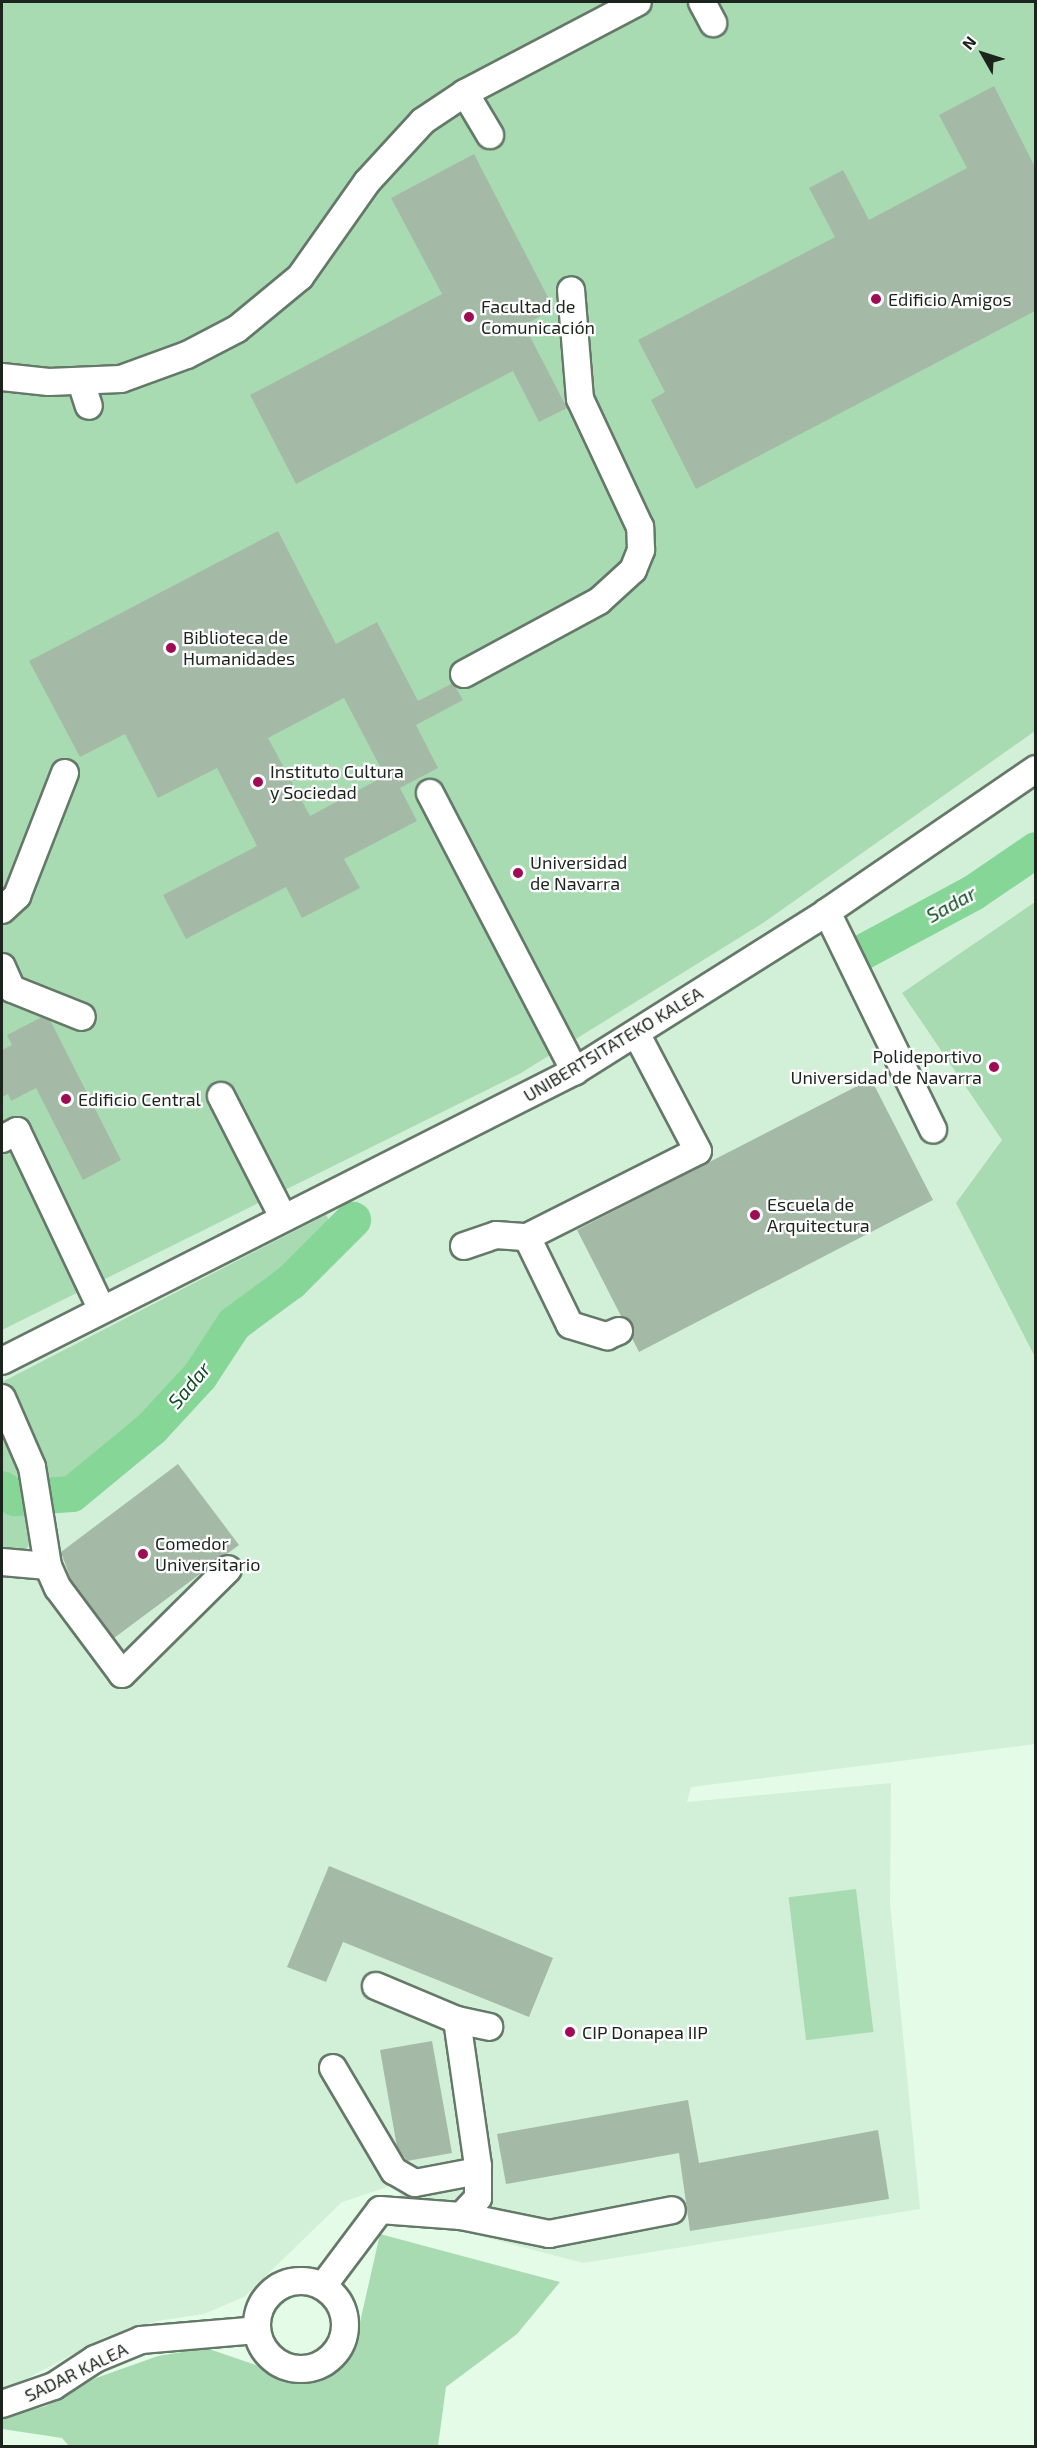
<!DOCTYPE html>
<html>
<head>
<meta charset="utf-8">
<style>
	body { margin:0 }
	#map { position:relative; width:1037px; height:2448px; overflow:hidden; background:#e3fbe7; font-family:"Exo 2",sans-serif }
	div>[style] { position:absolute }
	.built>* { inset:0; background:#d2f0d8 }
	.green>* { inset:0; background:#a9dbb3; transform-origin:0 0 }
	.river>* { height:36px; margin:-18px; padding:0 18px; transform-origin:18px; border-radius:18px; background:#86d698 }
	.building>* { inset:0; background:#a4baa7 }
	.roads { filter:drop-shadow(2px 0 #657969) drop-shadow(-2px 0 #657969) drop-shadow(0 2px #657969) drop-shadow(0 -2px #657969) }
	.minor>* { height:26px; margin:-13px; padding:0 13px; transform-origin:13px; border-radius:13px; background:#fff }
	.minor>.ring { margin:-13px; padding:0; box-sizing:content-box; background:none; border:26px solid #fff; border-radius:50% }
	.dots>* { width:16px; height:16px; translate:-50% -50%; box-sizing:border-box; border:3px solid #fff; border-radius:50% }
	span { translate:-50% -50%; white-space:nowrap; text-align:center; line-height:1.15; -webkit-text-stroke:4.5px #fff; paint-order:stroke }
	.poi-label { font-size:18px; color:#1b241d }
	.left { translate:0 -50%; text-align:left }
	.right { translate:-100% -50%; text-align:right }
	.street-label { font-size:18px; color:#1b241d }
	.water-label { font-size:20px; color:#124c25; font-style:italic }
	.frame { position:absolute; inset:0; border:3px solid #1b241d; pointer-events:none }
	.north { position:absolute; left:953px; top:24px; width:60px; height:60px; -webkit-text-stroke:4px #fff; paint-order:stroke; rotate:309deg; font-size:16px; font-weight:700; line-height:24px; text-align:center; color:#1b241d }
	.north::after { content:''; display:block; margin:auto; width:21px; height:27px; background:#1b241d; clip-path:polygon(50% 0,100% 100%,50% 72%,0 100%) }
</style>
</head>
<body>
<div id="map">
	<div class="built">
		<div style="clip-path:polygon(2px 2px,1035px 2px,1035px 1744px,691px 1787px,687px 1802px,891px 1783px,890px 1903px,920px 2209px,583px 2263px,420px 2220px,393px 2185px,342px 2202px,244px 2297px,204px 2314px,157px 2321px,105px 2337px,2px 2392px)"></div>
	</div>
	<div class="green">
		<div style="clip-path:polygon(2px 2px,1035px 2px,1035px 731px,763px 923px,521px 1073px,2px 1330px)"></div>
		<div style="clip-path:polygon(1035px 902px,1035px 1357px,956px 1203px,1002px 1140px,902px 993px)"></div>
		<div style="clip-path:polygon(326px 1215px,335px 1230px,307px 1255px,239px 1299px,153px 1412px,30px 1517px,33px 1537px,27px 1548px,18px 1553px,2px 1551px,2px 1382px)"></div>
		<div style="left:856px;top:1889px;width:144px;height:68px;rotate:83deg"></div>
		<div style="clip-path:polygon(380px 2234px,560px 2282px,517px 2334px,446px 2387px,438px 2446px,69px 2446px,62px 2438px,2px 2429px,2px 2418px,46px 2406px,96px 2378px,158px 2356px,206px 2348px,300px 2380px,330px 2376px,358px 2331px)"></div>
	</div>
	<div class="river">
		<div style="left:863px;top:952px;width:125px;rotate:-28.2deg"></div>
		<div style="left:973px;top:893px;width:76px;rotate:-34.3deg"></div>
		<div style="left:2px;top:1489px;width:16px;rotate:35deg"></div>
		<div style="left:15px;top:1498px;width:57px;rotate:-4deg"></div>
		<div style="left:72px;top:1494px;width:104px;rotate:-39.5deg"></div>
		<div style="left:152px;top:1428px;width:71px;rotate:-47.3deg"></div>
		<div style="left:200px;top:1376px;width:62px;rotate:-56.8deg"></div>
		<div style="left:234px;top:1324px;width:71px;rotate:-36.4deg"></div>
		<div style="left:291px;top:1282px;width:88px;rotate:-45deg"></div>
	</div>
	<div class="building">
		<div style="clip-path:polygon(994px 86px,1035px 167px,1035px 311px,696px 489px,651px 400px,665px 392px,638px 340px,835px 237px,809px 188px,843px 170px,869px 220px,967px 168px,939px 115px)"></div>
		<div style="clip-path:polygon(474px 154px,554px 309px,524px 325px,567px 408px,539px 422px,513px 371px,296px 484px,250px 395px,442px 294px,391px 198px)"></div>
		<div style="clip-path:polygon(evenodd,278px 531px,336px 644px,377px 622px,418px 701px,453px 683px,463px 700px,416px 725px,438px 768px,400px 788px,417px 821px,344px 859px,360px 888px,302px 918px,286px 887px,186px 939px,163px 895px,257px 846px,217px 768px,158px 798px,125px 734px,80px 757px,29px 661px,278px 531px,344px 698px,385px 776px,310px 816px,268px 738px,344px 698px)"></div>
		<div style="clip-path:polygon(42px 1017px,50px 1020px,121px 1160px,83px 1180px,36px 1088px,11px 1101px,8px 1094px,2px 1097px,2px 1050px,12px 1045px,7px 1035px)"></div>
		<div style="clip-path:polygon(871px 1079px,933px 1200px,639px 1352px,632px 1338px,633px 1325px,621px 1316px,577px 1230px)"></div>
		<div style="clip-path:polygon(178px 1464px,239px 1545px,114px 1638px,71px 1580px,61px 1552px)"></div>
		<div style="clip-path:polygon(329px 1866px,553px 1958px,529px 2017px,343px 1942px,326px 1982px,287px 1967px)"></div>
		<div style="clip-path:polygon(432px 2041px,452px 2153px,407px 2161px,397px 2147px,380px 2050px)"></div>
		<div style="clip-path:polygon(688px 2100px,699px 2163px,878px 2130px,889px 2199px,690px 2231px,679px 2153px,506px 2184px,497px 2134px)"></div>
	</div>
	<div class="roads">
		<div class="minor">
			<div style="left:702px;top:2px;width:24px;rotate:62deg"></div>
			<div style="left:465px;top:93px;width:49px;rotate:59.2deg"></div>
			<div style="left:2px;top:377px;width:47px;rotate:6.1deg"></div>
			<div style="left:49px;top:382px;width:72px;rotate:-2.4deg"></div>
			<div style="left:121px;top:379px;width:70px;rotate:-20deg"></div>
			<div style="left:187px;top:355px;width:56px;rotate:-27.5deg"></div>
			<div style="left:237px;top:329px;width:82px;rotate:-39.5deg"></div>
			<div style="left:300px;top:277px;width:116px;rotate:-54.8deg"></div>
			<div style="left:367px;top:182px;width:83px;rotate:-47.4deg"></div>
			<div style="left:423px;top:121px;width:50px;rotate:-33.7deg"></div>
			<div style="left:465px;top:93px;width:195px;rotate:-27.7deg"></div>
			<div style="left:81px;top:382px;width:25px;rotate:72deg"></div>
			<div style="left:464px;top:674px;width:153px;rotate:-28.4deg"></div>
			<div style="left:599px;top:601px;width:46px;rotate:-42.4deg"></div>
			<div style="left:633px;top:570px;width:22px;rotate:-68deg"></div>
			<div style="left:641px;top:550px;width:23px;rotate:-92deg"></div>
			<div style="left:640px;top:527px;width:141px;rotate:-115.1deg"></div>
			<div style="left:580px;top:399px;width:109px;rotate:-94.7deg"></div>
			<div style="left:430px;top:793px;width:314px;rotate:62.5deg"></div>
			<div style="left:2px;top:910px;width:21px;rotate:-43deg"></div>
			<div style="left:17px;top:896px;width:132px;rotate:-68.7deg"></div>
			<div style="left:827px;top:912px;width:242px;rotate:64deg"></div>
			<div style="left:2px;top:967px;width:24px;rotate:66deg"></div>
			<div style="left:12px;top:989px;width:75px;rotate:21.8deg"></div>
			<div style="left:221px;top:1096px;width:136px;rotate:62.9deg"></div>
			<div style="left:2px;top:1139px;width:17px;rotate:-28deg"></div>
			<div style="left:17px;top:1131px;width:198px;rotate:64.6deg"></div>
			<div style="left:527px;top:1237px;width:98px;rotate:64deg"></div>
			<div style="left:570px;top:1325px;width:39px;rotate:17deg"></div>
			<div style="left:607px;top:1336px;width:13px;rotate:-23deg"></div>
			<div style="left:464px;top:1246px;width:34px;rotate:-19deg"></div>
			<div style="left:496px;top:1235px;width:31px;rotate:4deg"></div>
			<div style="left:527px;top:1237px;width:191px;rotate:-26.7deg"></div>
			<div style="left:698px;top:1151px;width:133px;rotate:-117.7deg"></div>
			<div style="left:2px;top:1361px;width:642px;rotate:-26.84deg"></div>
			<div style="left:575px;top:1071px;width:298px;rotate:-32.2deg"></div>
			<div style="left:827px;top:912px;width:253px;rotate:-34.4deg"></div>
			<div style="left:2px;top:1398px;width:75px;rotate:66.5deg"></div>
			<div style="left:32px;top:1467px;width:100px;rotate:80.8deg"></div>
			<div style="left:48px;top:1566px;width:24px;rotate:66deg"></div>
			<div style="left:58px;top:1588px;width:107px;rotate:53.3deg"></div>
			<div style="left:122px;top:1674px;width:149px;rotate:-44.7deg"></div>
			<div style="left:2px;top:1562px;width:46px;rotate:5deg"></div>
			<div style="left:376px;top:1986px;width:88px;rotate:22.8deg"></div>
			<div style="left:457px;top:2020px;width:148px;rotate:81.8deg"></div>
			<div style="left:478px;top:2166px;width:32px;rotate:90deg"></div>
			<div style="left:478px;top:2198px;width:25px;rotate:133deg"></div>
			<div style="left:457px;top:2020px;width:33px;rotate:12deg"></div>
			<div style="left:333px;top:2068px;width:120px;rotate:59.4deg"></div>
			<div style="left:394px;top:2171px;width:24px;rotate:30deg"></div>
			<div style="left:415px;top:2183px;width:64px;rotate:-10.8deg"></div>
			<div class="ring" style="left:257px;top:2281px;width:62px;height:62px"></div>
			<div style="left:323px;top:2286px;width:95px;rotate:-53.1deg"></div>
			<div style="left:380px;top:2210px;width:81px;rotate:4.2deg"></div>
			<div style="left:461px;top:2216px;width:90px;rotate:11.6deg"></div>
			<div style="left:549px;top:2234px;width:125px;rotate:-11deg"></div>
			<div style="left:2px;top:2404px;width:55px;rotate:-19.1deg"></div>
			<div style="left:54px;top:2386px;width:49px;rotate:-33.4deg"></div>
			<div style="left:95px;top:2359px;width:50px;rotate:-22.4deg"></div>
			<div style="left:141px;top:2340px;width:116px;rotate:-4.9deg"></div>
		</div>
	</div>
	<div class="dots">
		<div style="left:876px;top:299px;background:#a00c53"></div>
		<div style="left:469px;top:317px;background:#a00c53"></div>
		<div style="left:171px;top:648px;background:#a00c53"></div>
		<div style="left:258px;top:782px;background:#a00c53"></div>
		<div style="left:518px;top:873px;background:#a00c53"></div>
		<div style="left:994px;top:1067px;background:#a00c53"></div>
		<div style="left:66px;top:1099px;background:#a00c53"></div>
		<div style="left:755px;top:1215px;background:#a00c53"></div>
		<div style="left:143px;top:1554px;background:#a00c53"></div>
		<div style="left:570px;top:2032px;background:#a00c53"></div>
	</div>
	<div class="poi-label">
		<span class="left" style="left:888px;top:299px">Edificio Amigos</span>
		<span class="left" style="left:481px;top:317px">Facultad de<br>Comunicación</span>
		<span class="left" style="left:183px;top:648px">Biblioteca de<br>Humanidades</span>
		<span class="left" style="left:270px;top:782px">Instituto Cultura<br>y Sociedad</span>
		<span class="left" style="left:530px;top:873px">Universidad<br>de Navarra</span>
		<span class="right" style="left:982px;top:1067px">Polideportivo<br>Universidad de Navarra</span>
		<span class="left" style="left:78px;top:1099px">Edificio Central</span>
		<span class="left" style="left:767px;top:1215px">Escuela de<br>Arquitectura</span>
		<span class="left" style="left:155px;top:1554px">Comedor<br>Universitario</span>
		<span class="left" style="left:582px;top:2032px">CIP Donapea IIP</span>
	</div>
	<div class="street-label">
		<span style="left:613px;top:1044px;rotate:-31deg">UNIBERTSITATEKO KALEA</span>
		<span style="left:76px;top:2372px;rotate:-26deg">SADAR KALEA</span>
	</div>
	<div class="water-label">
		<span style="left:951px;top:904px;rotate:-29deg">Sadar</span>
		<span style="left:189px;top:1385px;rotate:-50deg">Sadar</span>
	</div>
	<div class="frame"></div>
	<div class="north">N</div>
</div>
</body>
</html>
